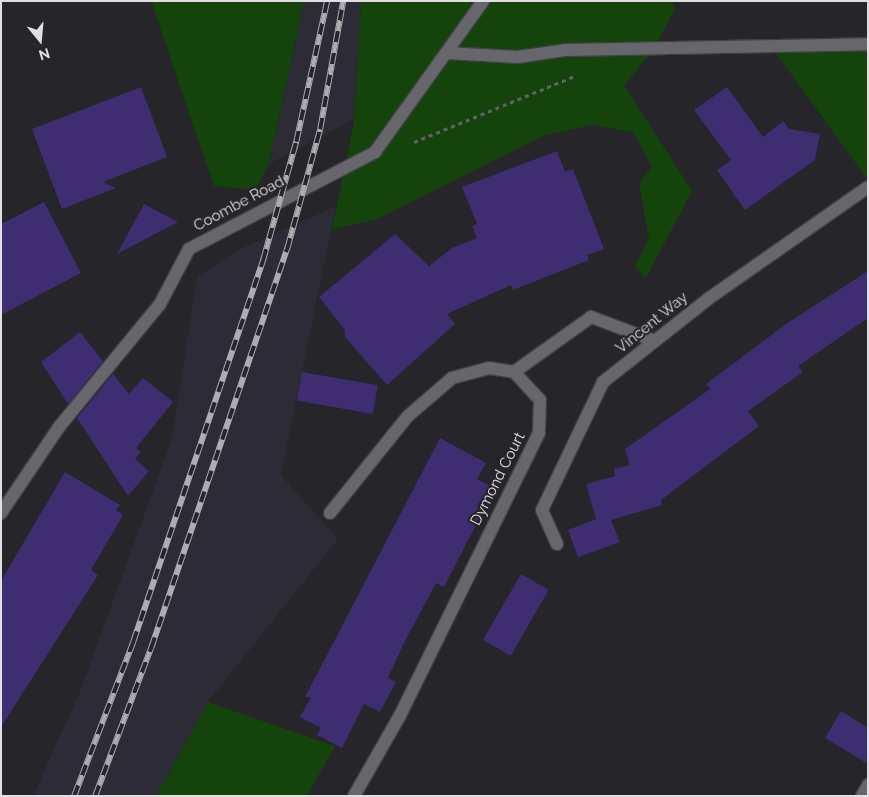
<!DOCTYPE html>
<html>
<head>
<meta charset="utf-8">
<style>
	body { margin:0 }
	#map { position:relative; width:869px; height:797px; overflow:hidden; background:#25252a; font-family:Raleway,sans-serif }
	div>[style] { position:absolute }
	.built>* { inset:0; background:#2c2b36 }
	.green>* { inset:0; background:#14430c }
	.building>* { inset:0; background:#3e2d71; transform-origin:0 0 }
	.path>* { height:3px; margin-top:-1.5px; transform-origin:0; background:repeating-linear-gradient(90deg,#626267 0 4px,transparent 0 8px) }
	.roads { filter:drop-shadow(1px 0 #404045) drop-shadow(-1px 0 #404045) drop-shadow(0 1px #404045) drop-shadow(0 -1px #404045) }
	.service>* { height:12px; margin:-6px; padding:0 6px; transform-origin:6px; border-radius:6px; background:#66666c }
	.minor>* { height:12px; margin:-6px; padding:0 6px; transform-origin:6px; border-radius:6px; background:#66666c }
	.rail>* { height:5.5px; margin-top:-2.75px; transform-origin:0; background:repeating-linear-gradient(90deg,#25252a 0 11px,#adacb1 0 22px); box-sizing:border-box; border-block:1px solid #adacb1 }
	span { translate:-50% -50%; white-space:nowrap; text-align:center; line-height:1.15; -webkit-text-stroke:4.5px #25252a; paint-order:stroke }
	.street-label { font-size:15px; color:#e0dfe3 }
	.frame { position:absolute; inset:0; border:2px solid #e0dfe3; pointer-events:none }
	.north { position:absolute; left:15px; top:15px; width:50px; height:50px; -webkit-text-stroke:4px #25252a; paint-order:stroke; rotate:163deg; font-size:14px; font-weight:700; line-height:20px; text-align:center; color:#e0dfe3 }
	.north::after { content:''; display:block; margin:auto; width:18px; height:22px; background:#e0dfe3; clip-path:polygon(50% 0,100% 100%,50% 72%,0 100%) }
</style>
</head>
<body>
<div id="map">
	<div class="built">
		<div style="clip-path:polygon(304px 1px,361px 1px,354px 119px,269px 164px)"></div>
		<div style="clip-path:polygon(336px 206px,281px 475px,338px 539px,208px 702px,156px 796px,33px 796px,81px 689px,172px 438px,197px 277px,240px 249px)"></div>
	</div>
	<div class="green">
		<div style="clip-path:polygon(151px 1px,304px 1px,269px 164px,255px 190px,214px 186px)"></div>
		<div style="clip-path:polygon(361px 1px,670px 1px,675px 8px,653px 51px,624px 85px,692px 191px,646px 278px,635px 267px,649px 239px,639px 183px,652px 167px,633px 132px,593px 125px,545px 135px,375px 220px,332px 229px,354px 122px)"></div>
		<div style="clip-path:polygon(868px 44px,868px 180px,772px 48px)"></div>
		<div style="clip-path:polygon(208px 702px,335px 746px,307px 796px,156px 796px)"></div>
	</div>
	<div class="building">
		<div style="clip-path:polygon(141px 87px,167px 157px,103px 182px,116px 188px,62px 209px,32px 129px)"></div>
		<div style="clip-path:polygon(727px 87px,763px 137px,783px 121px,789px 129px,820px 134px,815px 160px,745px 210px,717px 170px,731px 160px,694px 110px)"></div>
		<div style="clip-path:polygon(557px 151px,565px 172px,573px 169px,604px 249px,587px 255px,589px 260px,513px 290px,511px 285px,447px 314px,455px 324px,387px 385px,345px 337px,345px 330px,319px 297px,395px 234px,429px 266px,452px 248px,477px 238px,472px 226px,477px 224px,462px 187px)"></div>
		<div style="clip-path:polygon(44px 202px,81px 273px,1px 315px,1px 224px)"></div>
		<div style="clip-path:polygon(144px 204px,178px 222px,117px 254px)"></div>
		<div style="clip-path:polygon(868px 271px,868px 318px,798px 366px,803px 372px,748px 411px,759px 426px,661px 500px,662px 505px,611px 520px,620px 542px,578px 557px,568px 530px,596px 519px,586px 484px,615px 476px,614px 469px,630px 465px,625px 449px,710px 389px,706px 384px,786px 324px)"></div>
		<div style="clip-path:polygon(80px 332px,103px 361px,68px 404px,41px 362px)"></div>
		<div style="left:302px;top:372px;width:77px;height:29px;rotate:10deg"></div>
		<div style="clip-path:polygon(113px 374px,129px 394px,143px 378px,173px 402px,136px 448px,141px 452px,135px 459px,149px 471px,128px 496px,77px 418px)"></div>
		<div style="clip-path:polygon(440px 438px,486px 463px,477px 479px,495px 488px,444px 587px,436px 583px,405px 641px,388px 678px,396px 682px,380px 712px,364px 704px,342px 748px,317px 735px,321px 728px,300px 717px,311px 697px,305px 697px)"></div>
		<div style="clip-path:polygon(65px 472px,120px 505px,116px 510px,123px 515px,91px 570px,98px 575px,1px 727px,1px 581px)"></div>
		<div style="left:521px;top:574px;width:32px;height:76px;rotate:30deg"></div>
		<div style="clip-path:polygon(841px 711px,868px 728px,868px 764px,825px 738px)"></div>
	</div>
	<div class="path">
		<div style="left:414px;top:142px;width:174px;rotate:-22.3deg"></div>
	</div>
	<div class="roads">
		<div class="service">
			<div style="left:514px;top:372px;width:95px;rotate:-35.5deg"></div>
			<div style="left:591px;top:317px;width:68px;rotate:20.6deg"></div>
			<div style="left:330px;top:513px;width:124px;rotate:-51.2deg"></div>
			<div style="left:408px;top:416px;width:58px;rotate:-40.8deg"></div>
			<div style="left:452px;top:378px;width:38px;rotate:-15deg"></div>
			<div style="left:489px;top:368px;width:25px;rotate:9deg"></div>
			<div style="left:514px;top:372px;width:38px;rotate:47deg"></div>
			<div style="left:540px;top:400px;width:33px;rotate:92deg"></div>
			<div style="left:539px;top:433px;width:317px;rotate:116.2deg"></div>
		</div>
		<div class="minor">
			<div style="left:446px;top:53px;width:72px;rotate:3.2deg"></div>
			<div style="left:518px;top:57px;width:49px;rotate:-8.3deg"></div>
			<div style="left:566px;top:50px;width:302px;rotate:-1.1deg"></div>
			<div style="left:1px;top:513px;width:104px;rotate:-56deg"></div>
			<div style="left:59px;top:427px;width:159px;rotate:-50.6deg"></div>
			<div style="left:160px;top:304px;width:62px;rotate:-62.2deg"></div>
			<div style="left:189px;top:249px;width:210px;rotate:-27.5deg"></div>
			<div style="left:375px;top:152px;width:186px;rotate:-54.4deg"></div>
			<div style="left:557px;top:544px;width:37px;rotate:-114deg"></div>
			<div style="left:542px;top:510px;width:142px;rotate:-64.5deg"></div>
			<div style="left:603px;top:382px;width:134px;rotate:-38.3deg"></div>
			<div style="left:708px;top:299px;width:195px;rotate:-35deg"></div>
			<div style="left:354px;top:796px;width:91px;rotate:-60.3deg"></div>
			<div style="left:862px;top:796px;width:13px;rotate:-61deg"></div>
		</div>
	</div>
	<div class="rail">
		<div style="left:74px;top:796px;width:165px;rotate:-69deg"></div>
		<div style="left:133px;top:642px;width:404px;rotate:-71.2deg"></div>
		<div style="left:263px;top:260px;width:123px;rotate:-74.4deg"></div>
		<div style="left:296px;top:142px;width:144px;rotate:-77.6deg"></div>
		<div style="left:95px;top:796px;width:158px;rotate:-69.3deg"></div>
		<div style="left:151px;top:648px;width:422px;rotate:-71.2deg"></div>
		<div style="left:287px;top:249px;width:124px;rotate:-74.6deg"></div>
		<div style="left:320px;top:129px;width:130px;rotate:-79.8deg"></div>
	</div>
	<div class="street-label">
		<span style="left:239px;top:204px;rotate:-28deg">Coombe Road</span>
		<span style="left:652px;top:323px;rotate:-39deg">Vincent Way</span>
		<span style="left:498px;top:479px;rotate:-63deg">Dymond Court</span>
	</div>
	<div class="frame"></div>
	<div class="north">N</div>
</div>
</body>
</html>
